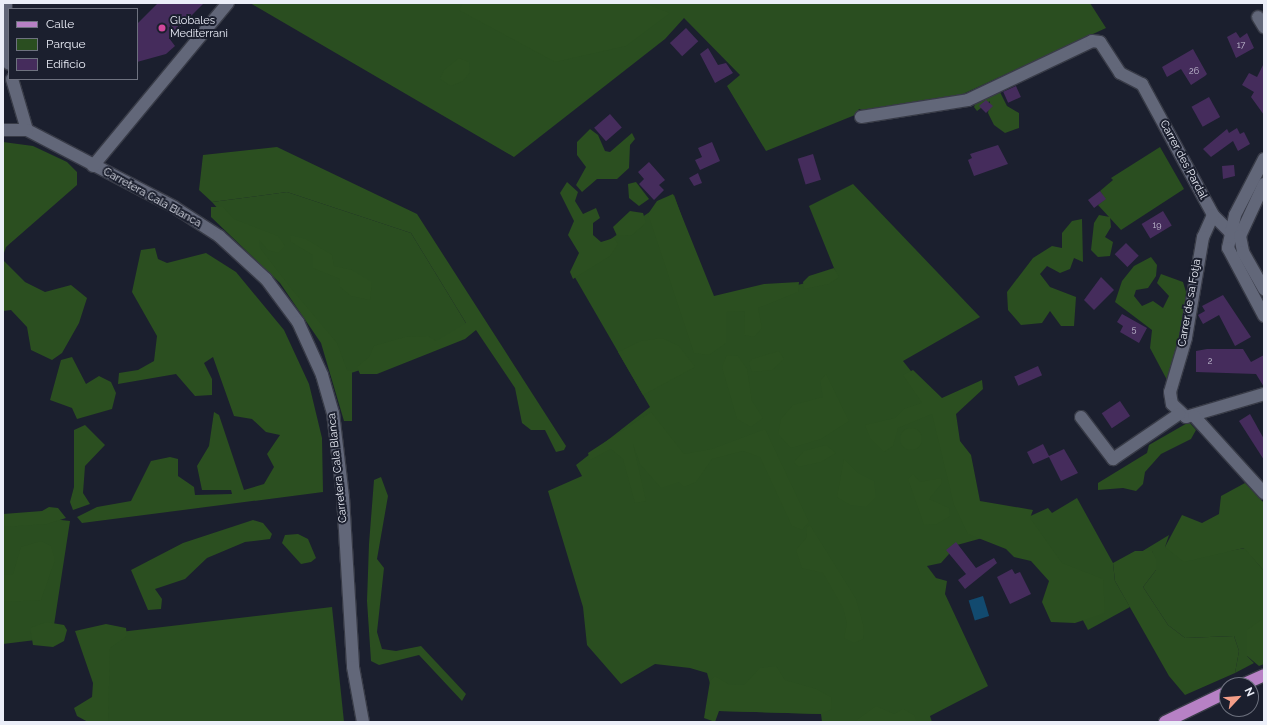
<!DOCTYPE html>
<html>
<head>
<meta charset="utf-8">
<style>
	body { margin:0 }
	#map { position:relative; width:1267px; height:725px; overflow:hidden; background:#1b1f2e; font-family:Raleway,sans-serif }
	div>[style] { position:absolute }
	.green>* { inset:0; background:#2a4e20 }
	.forest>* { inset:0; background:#2b4f20 }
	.round { border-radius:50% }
	.water>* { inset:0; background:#124a6f; transform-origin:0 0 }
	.building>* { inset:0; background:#452c5c; transform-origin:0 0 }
	.roads { filter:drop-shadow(1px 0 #383b47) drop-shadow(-1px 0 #383b47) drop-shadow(0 1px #383b47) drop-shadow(0 -1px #383b47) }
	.minor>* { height:12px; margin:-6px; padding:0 6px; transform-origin:6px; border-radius:6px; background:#626779 }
	.major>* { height:12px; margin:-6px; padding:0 6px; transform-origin:6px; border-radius:6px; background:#b781c5 }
	.dots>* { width:11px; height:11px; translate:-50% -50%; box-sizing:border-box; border:2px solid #1b1f2e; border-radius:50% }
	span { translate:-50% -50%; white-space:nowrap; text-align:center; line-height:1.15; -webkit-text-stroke:4px #1b1f2e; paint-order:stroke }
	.number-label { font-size:9px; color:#c2bed1 }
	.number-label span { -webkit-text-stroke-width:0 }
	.poi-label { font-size:11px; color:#ebeef8 }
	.left { translate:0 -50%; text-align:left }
	.street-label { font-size:11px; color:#ebeef8 }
	.frame { position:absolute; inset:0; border:4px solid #ebeef8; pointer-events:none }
	.legend { position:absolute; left:8px; top:8px; width:130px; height:72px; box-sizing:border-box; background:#1b1f2e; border:1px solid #6e727f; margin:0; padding:5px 7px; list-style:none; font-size:12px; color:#ebeef8 }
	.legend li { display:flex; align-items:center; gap:8px; height:20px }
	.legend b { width:20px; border:1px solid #6e727f }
	.north { position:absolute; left:1219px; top:677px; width:40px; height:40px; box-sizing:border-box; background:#1b1f2e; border:1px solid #6e727f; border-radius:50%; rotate:64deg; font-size:11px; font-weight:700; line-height:16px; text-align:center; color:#ebeef8 }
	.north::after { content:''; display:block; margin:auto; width:14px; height:18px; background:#f49e88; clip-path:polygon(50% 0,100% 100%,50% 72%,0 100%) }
</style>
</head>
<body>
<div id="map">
	<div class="green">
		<div style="clip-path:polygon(250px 3px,1090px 3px,1106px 28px,963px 94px,869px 112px,859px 109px,855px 115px,766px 151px,727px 86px,740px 75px,684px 18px,665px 39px,514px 157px)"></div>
		<div style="clip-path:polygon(1160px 147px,1184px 189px,1121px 230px,1098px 205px,1105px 199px,1100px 191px,1113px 180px,1111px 178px)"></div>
		<div style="clip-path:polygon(853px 184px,980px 317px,903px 361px,941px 409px,976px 520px,1026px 518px,1048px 508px,1052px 513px,1077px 498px,1113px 563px,1115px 581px,1130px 607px,1088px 630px,1033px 524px,957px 545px,941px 563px,927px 566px,936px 578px,947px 581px,945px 594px,988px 686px,930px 716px,932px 722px,822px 722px,821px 714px,718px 711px,707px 673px,690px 668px,655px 664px,621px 684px,587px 645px,583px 607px,548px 491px,582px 476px,576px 465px,650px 407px,573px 274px,605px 243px,674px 195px,713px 304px,806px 283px,836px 273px,809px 206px)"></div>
		<div style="clip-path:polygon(287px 192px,411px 233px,472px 333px,345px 375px,332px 339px,212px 202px)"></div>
		<div style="clip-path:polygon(35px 517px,70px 521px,52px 638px,3px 644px,3px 520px)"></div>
		<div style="clip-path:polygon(1169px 535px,1165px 547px,1217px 553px,1245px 548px,1264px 571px,1264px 618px,1247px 656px,1254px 663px,1235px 673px,1239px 651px,1234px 636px,1185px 638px,1168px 625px,1143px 587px,1156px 570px,1152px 551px,1141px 552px)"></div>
		<div style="clip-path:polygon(332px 607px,344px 722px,104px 722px,103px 634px)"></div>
	</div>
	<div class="forest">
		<div style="clip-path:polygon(463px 3px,645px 3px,670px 13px,626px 46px,555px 62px,459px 10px)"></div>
		<div style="clip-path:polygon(459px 58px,469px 62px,470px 72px,463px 81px,451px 86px,440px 79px,444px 70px)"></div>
		<div style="clip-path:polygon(989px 91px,1000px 92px,1007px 106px,1019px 113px,1019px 128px,1005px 133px,994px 125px,988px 113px,990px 101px,977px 111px,974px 107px,977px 98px)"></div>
		<div style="clip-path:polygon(590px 129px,598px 135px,605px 151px,610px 152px,632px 133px,635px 139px,630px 145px,629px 168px,617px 179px,597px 179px,582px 192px,576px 185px,586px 167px,577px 155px,577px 142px)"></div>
		<div style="clip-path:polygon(3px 142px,33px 146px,67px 162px,77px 172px,77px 185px,6px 247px,3px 256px)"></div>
		<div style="clip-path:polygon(277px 147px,417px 214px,566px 446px,564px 450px,556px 452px,545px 430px,531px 430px,522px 423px,515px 388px,476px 330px,465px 339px,377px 374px,360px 374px,357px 367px,369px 357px,374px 346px,405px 337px,428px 336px,436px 341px,466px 323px,411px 233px,287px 192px,212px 202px,199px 190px,203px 155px)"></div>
		<div style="clip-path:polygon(567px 182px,578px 192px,575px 201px,583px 214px,596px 208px,600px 218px,593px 223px,593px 235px,601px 242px,614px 238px,618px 244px,610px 256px,573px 279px,570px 272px,579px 253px,568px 235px,574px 221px,560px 193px)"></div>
		<div style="clip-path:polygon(636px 182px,649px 199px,639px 206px,629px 198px,628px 184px)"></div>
		<div style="clip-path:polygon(673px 194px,714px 296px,764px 284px,799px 282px,798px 292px,758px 308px,762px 328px,754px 337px,744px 335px,745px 311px,726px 312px,726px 343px,709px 355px,694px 353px,648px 214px,657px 201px)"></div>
		<div style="clip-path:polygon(211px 207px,223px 207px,234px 219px,278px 236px,285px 246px,278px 253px,268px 250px,259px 240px,260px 248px,290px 287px,337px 343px,347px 370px,352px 371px,352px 421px,344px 421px,321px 343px,280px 283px,211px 217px)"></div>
		<div style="clip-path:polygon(630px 211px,643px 213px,646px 223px,632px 235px,617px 236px,613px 227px)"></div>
		<div style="clip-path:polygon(1099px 215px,1110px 217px,1111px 227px,1105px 237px,1113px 242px,1110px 256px,1098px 257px,1091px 250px,1094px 223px)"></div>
		<div style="clip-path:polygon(1082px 219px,1083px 262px,1074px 258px,1070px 269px,1060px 273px,1047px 266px,1040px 274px,1050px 287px,1076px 297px,1074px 326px,1061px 326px,1050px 311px,1042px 323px,1021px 325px,1008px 310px,1007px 292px,1033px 258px,1052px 246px,1062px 248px,1062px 233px,1072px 221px)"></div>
		<div style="clip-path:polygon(290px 235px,306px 239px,332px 255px,334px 266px,352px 270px,372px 282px,370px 300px,351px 296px,339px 286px,340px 279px,313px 268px,313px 255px,291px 242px)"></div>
		<div style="clip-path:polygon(155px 248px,158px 259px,167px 263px,206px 253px,236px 272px,284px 330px,309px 384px,322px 438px,323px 492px,82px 523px,77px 517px,97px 507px,131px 501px,151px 461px,170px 457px,178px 459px,178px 476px,194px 487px,195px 495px,232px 494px,231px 490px,202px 490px,197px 466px,209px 446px,214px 412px,219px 415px,244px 490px,264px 484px,274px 467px,267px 454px,280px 435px,266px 432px,252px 419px,234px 416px,213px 357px,204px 363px,212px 379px,212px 395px,195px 396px,176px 374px,118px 384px,119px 373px,138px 370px,154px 361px,157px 336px,132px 292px,141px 250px)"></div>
		<div style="clip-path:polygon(1151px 257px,1157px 265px,1156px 276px,1148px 288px,1136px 290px,1134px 296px,1142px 306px,1153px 301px,1163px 308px,1169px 296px,1157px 283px,1161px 274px,1183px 282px,1186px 292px,1183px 331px,1167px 380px,1150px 348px,1152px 330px,1115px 302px,1122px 281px,1134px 266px)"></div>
		<div style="clip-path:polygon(3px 260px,25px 282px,45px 292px,71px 285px,87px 298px,79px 323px,62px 353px,52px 360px,31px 350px,27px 327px,11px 310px,3px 311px)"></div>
		<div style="clip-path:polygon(834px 268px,839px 277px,829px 284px,804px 289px,803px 282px,809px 276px)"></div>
		<div style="clip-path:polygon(662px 338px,679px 346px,695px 367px,643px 395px,618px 352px,641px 341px)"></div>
		<div style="clip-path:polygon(779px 351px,784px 359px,772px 370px,752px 372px,749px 363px,752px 359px)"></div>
		<div style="clip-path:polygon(727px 355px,738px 356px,747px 369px,752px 401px,763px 418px,751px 427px,737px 419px,722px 367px)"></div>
		<div style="clip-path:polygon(72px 357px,86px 384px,99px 376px,111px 382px,116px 393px,112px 409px,77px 419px,72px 408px,50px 400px,61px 360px)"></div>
		<div style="clip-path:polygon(913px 370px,942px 398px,982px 380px,983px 389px,956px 414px,960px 441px,971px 455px,980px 501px,1033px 510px,1030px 518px,1062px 563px,1103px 579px,1105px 613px,1075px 623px,1051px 622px,1042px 602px,1049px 581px,1031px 561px,1014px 557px,1006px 549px,968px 534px,954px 505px,932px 414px,898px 428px,893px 446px,884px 452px,870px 438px,865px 425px,895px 418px,904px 409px,922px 403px,903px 375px)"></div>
		<div style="clip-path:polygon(826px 374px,849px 421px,821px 439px,791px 448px,778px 434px,781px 419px,793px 405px,823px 397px,820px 381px)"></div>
		<div style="clip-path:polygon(651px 412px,684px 454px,712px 449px,765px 429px,809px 522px,802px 530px,792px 526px,760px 457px,743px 451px,712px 459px,696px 482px,684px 487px,679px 482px,661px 488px,640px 464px,633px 444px,646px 501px,635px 503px,623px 459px,611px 449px,590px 460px,588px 453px)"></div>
		<div style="clip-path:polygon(1189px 422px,1196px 430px,1191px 439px,1161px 454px,1145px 472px,1143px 484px,1136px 491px,1123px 488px,1098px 490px,1098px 483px,1147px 453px,1149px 445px)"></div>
		<div style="clip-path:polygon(85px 425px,105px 445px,85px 466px,83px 493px,90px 504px,73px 510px,70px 502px,74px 487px,74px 430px)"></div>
		<div class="round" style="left:900px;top:428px;width:22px;height:22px"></div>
		<div style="clip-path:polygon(826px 445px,836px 453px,821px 462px,798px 467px,794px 462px,804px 451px)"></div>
		<div style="clip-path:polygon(844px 459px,858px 473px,874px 481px,876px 497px,866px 507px,850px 505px,837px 497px)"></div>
		<div style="clip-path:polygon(913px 474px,920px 482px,941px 478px,942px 483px,929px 499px,949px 508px,950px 516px,937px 524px,924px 525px,908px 479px)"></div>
		<div style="clip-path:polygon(381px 477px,388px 496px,377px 559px,384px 568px,377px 632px,382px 649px,396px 651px,421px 646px,466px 694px,462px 701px,419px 655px,379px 665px,371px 661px,367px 601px,369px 544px,374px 480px)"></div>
		<div style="clip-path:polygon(1245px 483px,1264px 503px,1264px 571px,1244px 548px,1184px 562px,1165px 547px,1182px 515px,1202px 523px,1219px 514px,1221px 496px)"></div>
		<div style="clip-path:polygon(49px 507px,58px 508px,66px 518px,47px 524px,3px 527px,3px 514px,42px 511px)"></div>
		<div style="clip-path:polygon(253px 520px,263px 523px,272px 534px,270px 539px,245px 542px,207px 558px,185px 579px,155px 589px,162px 599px,161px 609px,148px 610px,131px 570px,183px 543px)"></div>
		<div style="clip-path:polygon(810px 525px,856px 599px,864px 628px,863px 639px,854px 643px,844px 638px,847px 623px,843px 608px,823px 573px,802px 568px,796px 550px,807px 537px,806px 528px)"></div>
		<div style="clip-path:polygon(298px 534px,308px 539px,316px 558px,311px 562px,301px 564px,282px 543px,285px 535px)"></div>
		<div style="clip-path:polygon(41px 541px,51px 546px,55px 560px,41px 600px,3px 602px,3px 575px,13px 574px,21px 547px)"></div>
		<div style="clip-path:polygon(1135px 551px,1152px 551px,1156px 559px,1156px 570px,1143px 587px,1168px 625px,1185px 638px,1234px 636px,1239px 651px,1235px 673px,1185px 695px,1169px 676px,1115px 581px,1113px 563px)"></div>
		<div style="clip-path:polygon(1264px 618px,1264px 664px,1259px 666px,1247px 656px,1247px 630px)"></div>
		<div style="clip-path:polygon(46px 622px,64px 625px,67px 630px,64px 641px,53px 647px,33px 645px,30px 628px)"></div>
		<div style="clip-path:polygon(106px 624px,126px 628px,127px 636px,110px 648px,108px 722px,88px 722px,77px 716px,74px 708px,92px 697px,93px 683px,75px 631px)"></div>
		<div style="clip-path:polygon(776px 666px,785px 680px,816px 689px,831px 697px,832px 709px,821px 714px,719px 711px,715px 722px,704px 718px,710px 681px,715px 676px,728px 684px,744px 685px,760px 668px)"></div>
		<div style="clip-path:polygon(876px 706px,894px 714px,903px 709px,914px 715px,917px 722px,854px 722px)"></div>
	</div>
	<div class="water">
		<div style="left:983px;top:596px;width:21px;height:15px;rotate:73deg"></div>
	</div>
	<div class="building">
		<div style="clip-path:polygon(158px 3px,204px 3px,169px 38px,175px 46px,166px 54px,137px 62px,137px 24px)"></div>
		<div style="left:686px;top:28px;width:18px;height:22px;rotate:47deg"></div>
		<div style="clip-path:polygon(1236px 32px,1240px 38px,1247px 33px,1254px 48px,1236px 58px,1227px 37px)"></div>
		<div style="clip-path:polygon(708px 48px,718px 65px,726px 63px,733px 73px,715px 83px,700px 54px)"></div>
		<div style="clip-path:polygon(1193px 49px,1207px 74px,1205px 76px,1191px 85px,1181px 69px,1167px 77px,1162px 67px)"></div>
		<div style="clip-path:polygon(1264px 63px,1264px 115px,1251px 97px,1254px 92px,1242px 85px,1249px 73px,1257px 77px)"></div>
		<div style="left:1016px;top:86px;width:12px;height:14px;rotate:66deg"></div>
		<div style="left:1209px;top:97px;width:23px;height:20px;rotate:61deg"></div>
		<div style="clip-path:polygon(986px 100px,993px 106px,986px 113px,979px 106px)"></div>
		<div style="left:610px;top:114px;width:18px;height:21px;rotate:49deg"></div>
		<div style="clip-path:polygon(1237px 128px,1240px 134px,1244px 132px,1250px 144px,1238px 151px,1233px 141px,1211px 157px,1203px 149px,1227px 129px,1229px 133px)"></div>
		<div style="clip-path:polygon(712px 142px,720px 161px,700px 170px,695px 160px,702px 157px,698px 148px)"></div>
		<div style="clip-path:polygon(998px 145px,1008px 164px,974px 176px,968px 160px,972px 158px,970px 154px)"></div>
		<div style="left:813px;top:154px;width:27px;height:16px;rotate:73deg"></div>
		<div style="clip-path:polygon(649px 162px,665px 180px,659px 185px,664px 190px,654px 200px,639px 184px,644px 179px,638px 172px)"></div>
		<div style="clip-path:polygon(1234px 165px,1235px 176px,1223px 179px,1222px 166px)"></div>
		<div style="clip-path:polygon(698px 173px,702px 183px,694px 186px,689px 178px)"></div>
		<div style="left:1100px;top:191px;width:10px;height:15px;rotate:53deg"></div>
		<div style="left:1163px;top:211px;width:17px;height:25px;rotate:59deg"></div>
		<div style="left:1126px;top:243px;width:18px;height:16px;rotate:45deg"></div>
		<div style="clip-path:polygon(1101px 277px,1114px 290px,1094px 310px,1084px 300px)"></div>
		<div style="clip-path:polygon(1223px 295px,1251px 337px,1235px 346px,1219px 315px,1203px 324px,1198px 315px,1205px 311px,1202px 306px)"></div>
		<div style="clip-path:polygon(1122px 314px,1147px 328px,1139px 343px,1120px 332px,1123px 326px,1117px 322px)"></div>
		<div style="clip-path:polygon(1207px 349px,1243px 349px,1251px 362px,1264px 355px,1264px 387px,1256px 374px,1196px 372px,1196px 351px)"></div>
		<div style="left:1038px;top:366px;width:10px;height:26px;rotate:66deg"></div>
		<div style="left:1120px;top:401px;width:18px;height:22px;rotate:56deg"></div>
		<div style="clip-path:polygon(1250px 414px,1264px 439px,1264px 460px,1239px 421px)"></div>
		<div style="clip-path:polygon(1043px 444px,1049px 456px,1064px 449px,1078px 473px,1061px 481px,1049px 457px,1033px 464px,1027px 452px)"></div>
		<div style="clip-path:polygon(956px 542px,976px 568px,994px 558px,997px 563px,965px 589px,958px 580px,966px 574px,946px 550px)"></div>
		<div style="clip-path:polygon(1012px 569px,1015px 574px,1020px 572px,1031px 594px,1010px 604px,997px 577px)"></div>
	</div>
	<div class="roads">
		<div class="minor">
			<div style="left:6px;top:3px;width:39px;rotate:91deg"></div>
			<div style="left:5px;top:42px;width:22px;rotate:80deg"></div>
			<div style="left:1258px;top:17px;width:12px;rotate:59deg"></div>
			<div style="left:12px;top:79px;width:53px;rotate:73.6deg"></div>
			<div style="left:27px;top:130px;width:166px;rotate:27.6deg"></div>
			<div style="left:174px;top:207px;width:54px;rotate:32.8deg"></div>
			<div style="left:219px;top:236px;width:64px;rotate:42.5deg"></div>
			<div style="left:266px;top:279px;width:54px;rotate:53.3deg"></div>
			<div style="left:298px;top:322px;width:58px;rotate:65.6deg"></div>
			<div style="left:322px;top:375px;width:40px;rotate:74deg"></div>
			<div style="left:333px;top:413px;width:85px;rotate:83.2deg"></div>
			<div style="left:343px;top:497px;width:170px;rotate:86.6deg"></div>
			<div style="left:353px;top:667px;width:56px;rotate:79.7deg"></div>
			<div style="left:861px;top:117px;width:108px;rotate:-9deg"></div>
			<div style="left:968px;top:100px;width:137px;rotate:-25.4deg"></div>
			<div style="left:1092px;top:41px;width:8px;rotate:7deg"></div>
			<div style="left:1100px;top:42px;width:37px;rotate:57deg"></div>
			<div style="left:1120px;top:73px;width:25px;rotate:27deg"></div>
			<div style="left:1142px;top:84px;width:149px;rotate:61.5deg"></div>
			<div style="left:1213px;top:215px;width:24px;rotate:45deg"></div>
			<div style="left:1230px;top:232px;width:11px;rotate:22deg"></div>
			<div style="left:3px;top:130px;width:24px"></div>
			<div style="left:1264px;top:159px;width:63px;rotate:117.4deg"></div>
			<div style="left:1235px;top:215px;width:34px;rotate:102deg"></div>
			<div style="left:1228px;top:248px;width:77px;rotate:62.1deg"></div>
			<div style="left:93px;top:166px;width:212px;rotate:-50.4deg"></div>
			<div style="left:1264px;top:184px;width:57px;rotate:114.8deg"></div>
			<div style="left:1240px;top:236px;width:16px;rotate:79deg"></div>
			<div style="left:1243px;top:252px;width:43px;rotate:60.4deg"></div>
			<div style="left:1213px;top:215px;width:24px;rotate:114deg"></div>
			<div style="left:1203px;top:237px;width:102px;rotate:99.6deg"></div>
			<div style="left:1186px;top:338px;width:56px;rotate:106.5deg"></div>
			<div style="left:1170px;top:392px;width:12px;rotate:81deg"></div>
			<div style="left:1172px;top:404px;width:19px;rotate:43deg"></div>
			<div style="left:1186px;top:417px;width:81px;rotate:-16.4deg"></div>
			<div style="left:1194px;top:416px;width:104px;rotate:47.7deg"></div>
			<div style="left:1081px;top:417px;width:53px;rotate:52.7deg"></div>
			<div style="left:1113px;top:459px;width:80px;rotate:-34.3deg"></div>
		</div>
		<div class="major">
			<div style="left:1242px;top:685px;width:24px;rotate:-24deg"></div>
			<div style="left:1165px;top:722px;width:69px;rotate:-25.8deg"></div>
		</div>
	</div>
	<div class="dots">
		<div style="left:162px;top:28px;background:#d1479c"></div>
	</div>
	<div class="number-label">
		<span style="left:1241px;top:45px">17</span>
		<span style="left:1194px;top:71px">26</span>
		<span style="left:1157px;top:225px">19</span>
		<span style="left:1134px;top:329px">5</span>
		<span style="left:1210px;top:361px">2</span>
	</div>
	<div class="poi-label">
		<span class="left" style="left:170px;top:28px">Globales<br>Mediterrani</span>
	</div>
	<div class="street-label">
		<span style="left:1183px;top:160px;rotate:62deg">Carrer des Pardal</span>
		<span style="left:152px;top:198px;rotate:29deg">Carretera Cala Blanca</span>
		<span style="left:1190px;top:303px;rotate:-80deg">Carrer de sa Fotja</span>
		<span style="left:338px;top:468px;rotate:-96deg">Carretera Cala Blanca</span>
	</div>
	<div class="frame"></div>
	<ul class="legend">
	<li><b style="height:5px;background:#b781c5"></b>Calle</li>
	<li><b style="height:11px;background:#2a4e20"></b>Parque</li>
	<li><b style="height:11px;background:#452c5c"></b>Edificio</li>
	</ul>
	<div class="north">N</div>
</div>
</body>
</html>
